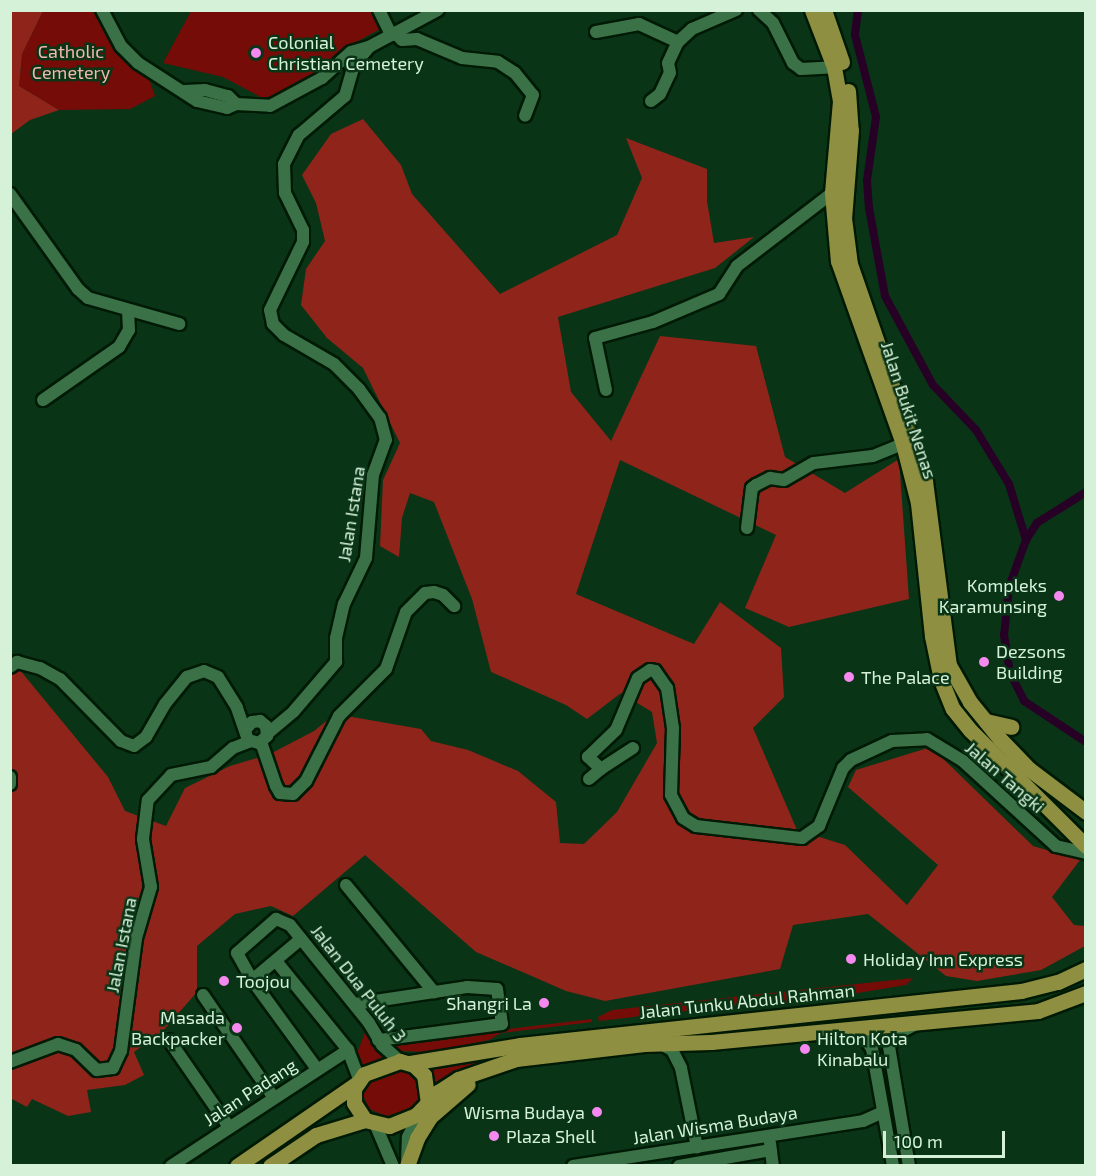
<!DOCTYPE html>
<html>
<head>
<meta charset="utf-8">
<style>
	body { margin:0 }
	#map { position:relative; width:1096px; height:1176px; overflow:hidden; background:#093416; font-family:"Exo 2",sans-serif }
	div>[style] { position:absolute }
	.green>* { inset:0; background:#750c07 }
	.forest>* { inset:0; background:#8f241b }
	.canal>* { height:8px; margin:-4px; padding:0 4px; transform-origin:4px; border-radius:4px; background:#270026 }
	.roads { filter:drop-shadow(2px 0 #001a05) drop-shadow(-2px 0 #001a05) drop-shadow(0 2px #001a05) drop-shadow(0 -2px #001a05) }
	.minor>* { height:12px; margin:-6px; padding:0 6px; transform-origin:6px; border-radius:6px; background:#3b7146 }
	.major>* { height:15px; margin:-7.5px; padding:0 7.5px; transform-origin:7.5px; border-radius:7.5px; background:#8f8f41 }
	.dots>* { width:16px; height:16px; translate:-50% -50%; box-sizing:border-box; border:3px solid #093416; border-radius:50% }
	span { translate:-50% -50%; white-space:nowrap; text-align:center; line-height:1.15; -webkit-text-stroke:5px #093416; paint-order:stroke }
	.poi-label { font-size:18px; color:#d5f2d9 }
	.left { translate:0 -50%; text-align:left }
	.right { translate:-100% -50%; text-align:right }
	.park-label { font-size:18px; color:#f2b7ae }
	.street-label { font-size:18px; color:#d5f2d9 }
	.frame { position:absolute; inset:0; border:12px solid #d5f2d9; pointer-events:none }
	.scale { position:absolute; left:883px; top:1131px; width:122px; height:27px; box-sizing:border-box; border:3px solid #d5f2d9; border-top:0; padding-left:8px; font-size:18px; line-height:21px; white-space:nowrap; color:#d5f2d9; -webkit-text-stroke:4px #093416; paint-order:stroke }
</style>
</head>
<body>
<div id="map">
	<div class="green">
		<div style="clip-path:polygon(43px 11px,98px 11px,148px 76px,155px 96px,130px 109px,59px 110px,19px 86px,22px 54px)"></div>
		<div style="clip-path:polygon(191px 11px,373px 11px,380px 29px,347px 47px,316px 76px,268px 101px,223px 77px,163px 63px)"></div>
		<div style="clip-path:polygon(913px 978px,906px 985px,773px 1007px,772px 1002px,720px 1007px,719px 1002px,703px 1004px,703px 1009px,599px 1021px,598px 1017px,612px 1010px)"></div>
		<div style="clip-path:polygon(592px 1019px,592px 1022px,501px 1033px,489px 1040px,430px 1052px,400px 1051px,389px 1043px)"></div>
		<div style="clip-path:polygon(366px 1030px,385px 1058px,361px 1068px,357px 1053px)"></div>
		<div style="clip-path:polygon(524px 1050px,466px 1068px,437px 1085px,429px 1067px)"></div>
		<div style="clip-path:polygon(404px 1067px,420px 1076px,422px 1099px,411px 1109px,386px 1116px,369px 1109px,363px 1095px,367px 1080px)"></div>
	</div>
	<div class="forest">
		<div style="clip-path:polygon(11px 10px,43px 11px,22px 54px,19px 86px,59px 110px,30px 120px,11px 134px)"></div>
		<div style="clip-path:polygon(363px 119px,401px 165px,412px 194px,500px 294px,617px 235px,642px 178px,626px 138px,707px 169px,707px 201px,714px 243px,754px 237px,715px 268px,558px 317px,571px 392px,611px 441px,660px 336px,756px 346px,785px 457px,845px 493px,899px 459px,909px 599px,789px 627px,745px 608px,776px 535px,620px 460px,576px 594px,694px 644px,720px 602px,781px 648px,784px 697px,753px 728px,797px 830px,845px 845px,907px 905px,938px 865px,848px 787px,856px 770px,931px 747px,1033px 846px,1080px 860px,1052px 897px,1074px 925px,1085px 926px,1085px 946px,1041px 970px,977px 981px,946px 976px,868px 914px,793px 925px,780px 969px,605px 1001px,566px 991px,476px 952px,365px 855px,293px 916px,271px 906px,235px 914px,197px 946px,197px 992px,163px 1031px,134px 1052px,144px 1075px,125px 1085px,87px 1090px,91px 1112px,68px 1116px,32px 1099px,27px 1107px,10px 1098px,10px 658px,108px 777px,125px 811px,166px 826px,185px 788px,230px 766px,270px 754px,314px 731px,335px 714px,421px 729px,431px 741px,468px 750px,518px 771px,556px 802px,560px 843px,584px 844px,617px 812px,657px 743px,652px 712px,621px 693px,587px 719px,566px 705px,491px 672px,472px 599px,434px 502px,410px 493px,402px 518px,399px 557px,380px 546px,383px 480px,400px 443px,363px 368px,327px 338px,301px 305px,306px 269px,325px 241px,316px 203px,302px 175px,331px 134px)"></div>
	</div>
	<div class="canal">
		<div style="left:858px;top:10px;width:25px;rotate:97deg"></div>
		<div style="left:855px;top:35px;width:85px;rotate:75.6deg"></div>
		<div style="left:876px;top:117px;width:64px;rotate:98.1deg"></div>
		<div style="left:867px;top:180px;width:28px;rotate:86deg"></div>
		<div style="left:869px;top:208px;width:89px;rotate:79.7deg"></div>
		<div style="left:885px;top:296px;width:101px;rotate:61.7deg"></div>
		<div style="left:933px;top:385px;width:62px;rotate:46.3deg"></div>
		<div style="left:976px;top:430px;width:63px;rotate:58.6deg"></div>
		<div style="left:1009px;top:484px;width:59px;rotate:73.1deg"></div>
		<div style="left:1086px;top:492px;width:58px;rotate:147.7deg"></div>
		<div style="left:1037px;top:523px;width:20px;rotate:123deg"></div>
		<div style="left:1026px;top:540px;width:50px;rotate:109.9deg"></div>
		<div style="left:1009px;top:587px;width:48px;rotate:95.9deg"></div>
		<div style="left:1004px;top:635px;width:38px;rotate:81deg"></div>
		<div style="left:1010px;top:673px;width:31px;rotate:63deg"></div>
		<div style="left:1024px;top:701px;width:74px;rotate:33.5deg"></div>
	</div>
	<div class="roads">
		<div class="minor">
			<div style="left:102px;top:10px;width:41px;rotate:62.2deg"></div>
			<div style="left:121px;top:46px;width:24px;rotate:45deg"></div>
			<div style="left:138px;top:63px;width:70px;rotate:32.8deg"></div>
			<div style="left:197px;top:101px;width:31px;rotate:13deg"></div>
			<div style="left:227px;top:108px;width:10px;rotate:-24deg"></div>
			<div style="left:236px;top:104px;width:34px;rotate:3deg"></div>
			<div style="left:270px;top:106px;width:59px;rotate:-28.3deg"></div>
			<div style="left:322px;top:78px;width:39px;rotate:-42deg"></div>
			<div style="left:351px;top:52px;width:19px;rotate:-16deg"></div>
			<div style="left:379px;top:10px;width:28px;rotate:64deg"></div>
			<div style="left:759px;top:10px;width:19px;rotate:43deg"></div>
			<div style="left:773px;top:23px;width:45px;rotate:63.4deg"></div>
			<div style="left:793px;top:63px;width:10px;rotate:37deg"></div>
			<div style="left:801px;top:69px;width:33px;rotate:-3deg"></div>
			<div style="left:596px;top:32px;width:44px;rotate:-10.5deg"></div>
			<div style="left:639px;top:24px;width:43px;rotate:24.8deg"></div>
			<div style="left:395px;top:33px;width:10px;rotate:45deg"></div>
			<div style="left:402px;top:40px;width:15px;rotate:-4deg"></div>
			<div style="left:417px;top:39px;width:49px;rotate:22.9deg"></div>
			<div style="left:462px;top:58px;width:36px;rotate:6deg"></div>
			<div style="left:498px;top:62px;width:20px;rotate:33deg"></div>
			<div style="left:515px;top:73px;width:28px;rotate:51deg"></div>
			<div style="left:533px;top:95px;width:22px;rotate:111deg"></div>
			<div style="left:185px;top:91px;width:20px;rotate:-3deg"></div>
			<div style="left:205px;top:90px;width:24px;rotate:15deg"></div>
			<div style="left:228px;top:96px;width:11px;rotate:45deg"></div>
			<div style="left:651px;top:101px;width:11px;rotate:-38deg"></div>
			<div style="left:660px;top:94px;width:23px;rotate:-65deg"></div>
			<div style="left:670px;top:73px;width:10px;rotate:-101deg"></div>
			<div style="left:668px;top:63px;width:23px;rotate:-65deg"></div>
			<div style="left:678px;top:42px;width:19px;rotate:-43deg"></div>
			<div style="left:692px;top:29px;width:48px;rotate:-23.4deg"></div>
			<div style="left:10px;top:194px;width:117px;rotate:54.4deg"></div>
			<div style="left:78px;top:289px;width:13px;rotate:42deg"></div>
			<div style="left:88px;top:298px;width:95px;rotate:15.9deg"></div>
			<div style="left:606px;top:390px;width:53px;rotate:-101.9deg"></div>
			<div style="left:595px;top:338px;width:60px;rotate:-15.4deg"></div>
			<div style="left:653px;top:322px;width:72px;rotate:-23deg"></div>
			<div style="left:719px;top:294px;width:33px;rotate:-57deg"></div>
			<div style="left:737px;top:266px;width:120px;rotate:-37.5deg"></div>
			<div style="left:43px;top:400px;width:93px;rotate:-34.9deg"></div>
			<div style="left:119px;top:347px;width:20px;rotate:-60deg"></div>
			<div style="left:129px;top:330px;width:19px;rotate:-93deg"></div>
			<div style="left:747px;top:528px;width:40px;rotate:-82.9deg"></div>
			<div style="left:752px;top:488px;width:5px;rotate:-37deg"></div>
			<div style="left:756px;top:485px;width:16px;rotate:-27deg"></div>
			<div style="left:770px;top:478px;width:14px;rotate:8deg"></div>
			<div style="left:784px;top:480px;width:34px;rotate:-30deg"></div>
			<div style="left:814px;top:463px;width:59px;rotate:-6.8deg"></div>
			<div style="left:873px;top:456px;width:32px;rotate:-22deg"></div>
			<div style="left:10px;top:667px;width:9px;rotate:-36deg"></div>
			<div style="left:17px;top:662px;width:24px;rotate:15deg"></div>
			<div style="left:40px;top:668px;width:23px;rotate:29deg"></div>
			<div style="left:60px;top:679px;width:87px;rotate:45.5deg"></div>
			<div style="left:121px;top:741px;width:14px;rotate:21deg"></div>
			<div style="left:134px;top:746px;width:15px;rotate:-37deg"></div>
			<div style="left:146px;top:737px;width:38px;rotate:-60deg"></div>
			<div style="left:165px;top:704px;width:35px;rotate:-51deg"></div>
			<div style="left:187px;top:677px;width:18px;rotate:-19deg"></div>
			<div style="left:204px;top:671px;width:15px;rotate:23deg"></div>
			<div style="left:218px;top:677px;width:36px;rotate:58deg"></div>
			<div style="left:237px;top:708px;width:34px;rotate:71deg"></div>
			<div style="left:248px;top:740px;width:11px;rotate:15deg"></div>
			<div style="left:259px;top:743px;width:11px;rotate:-41deg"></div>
			<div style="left:267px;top:736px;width:10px;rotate:-96deg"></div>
			<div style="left:266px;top:726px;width:8px;rotate:-140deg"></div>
			<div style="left:260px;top:721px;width:8px;rotate:173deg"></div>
			<div style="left:252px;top:722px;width:9px;rotate:131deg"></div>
			<div style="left:267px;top:734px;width:35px;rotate:-40deg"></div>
			<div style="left:294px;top:711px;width:65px;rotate:-49.4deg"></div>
			<div style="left:336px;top:662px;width:24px;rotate:-90deg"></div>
			<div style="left:336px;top:638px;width:35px;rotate:-77deg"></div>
			<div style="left:344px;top:604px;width:51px;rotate:-64.4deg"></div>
			<div style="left:366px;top:558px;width:83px;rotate:-85.2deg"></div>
			<div style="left:373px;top:475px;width:37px;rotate:-70deg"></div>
			<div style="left:386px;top:440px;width:23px;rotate:-105deg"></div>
			<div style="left:380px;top:418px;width:36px;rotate:-126deg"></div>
			<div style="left:359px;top:389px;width:35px;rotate:-135deg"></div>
			<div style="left:334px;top:364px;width:58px;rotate:-149.9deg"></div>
			<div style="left:284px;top:335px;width:16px;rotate:-135deg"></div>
			<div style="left:273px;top:324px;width:14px;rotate:-102deg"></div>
			<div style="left:270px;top:310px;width:76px;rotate:-64.1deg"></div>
			<div style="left:303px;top:242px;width:12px;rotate:-90deg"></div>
			<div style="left:303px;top:230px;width:41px;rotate:-115.9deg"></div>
			<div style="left:285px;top:193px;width:29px;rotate:-92deg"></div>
			<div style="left:284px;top:164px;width:33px;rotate:-63deg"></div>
			<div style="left:299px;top:135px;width:60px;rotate:-40.3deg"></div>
			<div style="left:345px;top:96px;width:32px;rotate:-74deg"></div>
			<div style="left:354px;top:65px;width:23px;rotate:-50deg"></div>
			<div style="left:369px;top:47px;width:78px;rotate:-28.2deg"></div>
			<div style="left:261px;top:742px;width:46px;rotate:71.2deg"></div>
			<div style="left:276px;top:786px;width:8px;rotate:60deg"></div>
			<div style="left:280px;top:793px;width:13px;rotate:4deg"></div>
			<div style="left:293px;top:794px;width:18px;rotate:-45deg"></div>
			<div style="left:306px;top:781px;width:73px;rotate:-63.1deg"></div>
			<div style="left:339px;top:716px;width:66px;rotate:-45deg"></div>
			<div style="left:386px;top:669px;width:60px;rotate:-70.7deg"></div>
			<div style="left:406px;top:612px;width:27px;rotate:-45deg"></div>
			<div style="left:425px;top:593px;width:9px;rotate:-6deg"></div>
			<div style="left:434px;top:592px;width:9px;rotate:18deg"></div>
			<div style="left:443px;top:595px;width:16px;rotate:45deg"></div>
			<div style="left:633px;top:748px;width:38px;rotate:147deg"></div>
			<div style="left:601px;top:769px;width:18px;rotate:-137deg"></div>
			<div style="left:588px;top:757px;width:39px;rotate:-44deg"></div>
			<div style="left:616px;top:730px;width:56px;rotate:-67.1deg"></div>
			<div style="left:638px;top:678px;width:14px;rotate:-34deg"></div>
			<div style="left:650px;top:670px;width:5px;rotate:11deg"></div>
			<div style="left:655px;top:671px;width:21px;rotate:55deg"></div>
			<div style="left:667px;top:688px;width:40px;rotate:81.5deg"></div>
			<div style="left:673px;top:728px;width:67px;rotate:91.7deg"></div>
			<div style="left:671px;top:795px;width:26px;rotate:62deg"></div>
			<div style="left:683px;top:818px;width:15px;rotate:32deg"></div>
			<div style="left:696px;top:826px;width:107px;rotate:6.5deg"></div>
			<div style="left:802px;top:838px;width:21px;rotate:-35deg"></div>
			<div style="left:819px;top:826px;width:63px;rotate:-67.5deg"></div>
			<div style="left:843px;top:768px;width:11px;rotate:-45deg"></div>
			<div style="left:851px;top:760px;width:45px;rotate:-24.9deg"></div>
			<div style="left:892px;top:741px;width:35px;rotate:-3deg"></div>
			<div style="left:927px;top:739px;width:42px;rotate:31.4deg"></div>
			<div style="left:963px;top:761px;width:126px;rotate:42.4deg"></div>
			<div style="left:1056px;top:846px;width:31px;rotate:13deg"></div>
			<div style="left:10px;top:777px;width:7px;rotate:90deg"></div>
			<div style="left:589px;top:779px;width:16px;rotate:-40deg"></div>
			<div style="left:346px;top:885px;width:139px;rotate:50.6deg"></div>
			<div style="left:276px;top:961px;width:114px;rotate:51deg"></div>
			<div style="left:348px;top:1050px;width:30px;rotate:69deg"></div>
			<div style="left:252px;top:980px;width:64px;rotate:-39.9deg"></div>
			<div style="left:203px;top:995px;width:125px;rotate:55.4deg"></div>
			<div style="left:355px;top:1004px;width:113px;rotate:-8.6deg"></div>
			<div style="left:467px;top:987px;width:30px;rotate:4deg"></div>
			<div style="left:497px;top:989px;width:35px;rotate:82deg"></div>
			<div style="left:502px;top:1024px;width:125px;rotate:172.6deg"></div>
			<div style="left:851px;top:1030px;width:12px;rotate:20deg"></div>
			<div style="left:862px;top:1034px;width:18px;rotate:56deg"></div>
			<div style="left:872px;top:1049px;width:119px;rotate:79.8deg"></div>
			<div style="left:169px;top:1040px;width:106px;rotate:55.4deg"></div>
			<div style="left:661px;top:1044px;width:13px;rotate:29deg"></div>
			<div style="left:672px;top:1050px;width:20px;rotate:63deg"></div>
			<div style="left:681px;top:1068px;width:81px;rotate:78.6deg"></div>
			<div style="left:10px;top:1062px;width:51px;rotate:-20.6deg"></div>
			<div style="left:58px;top:1044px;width:19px;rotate:18deg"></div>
			<div style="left:76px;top:1050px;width:29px;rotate:44deg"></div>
			<div style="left:97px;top:1070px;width:16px;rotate:-7deg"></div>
			<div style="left:113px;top:1068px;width:19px;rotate:-65deg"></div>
			<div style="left:121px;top:1051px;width:114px;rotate:-82.4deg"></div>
			<div style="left:136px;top:938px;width:53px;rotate:-73.6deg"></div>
			<div style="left:151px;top:887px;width:49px;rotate:-99.5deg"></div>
			<div style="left:143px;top:839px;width:39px;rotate:-83deg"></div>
			<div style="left:148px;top:800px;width:34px;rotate:-47deg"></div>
			<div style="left:171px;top:775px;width:41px;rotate:-11.3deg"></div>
			<div style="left:211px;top:767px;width:29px;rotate:-41deg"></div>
			<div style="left:233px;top:748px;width:19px;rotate:-21deg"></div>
			<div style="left:317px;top:1069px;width:110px;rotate:-126.1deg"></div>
			<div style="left:252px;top:980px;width:31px;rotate:-119deg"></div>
			<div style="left:237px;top:953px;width:52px;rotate:-41.1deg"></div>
			<div style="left:276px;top:919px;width:15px;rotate:23deg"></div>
			<div style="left:290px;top:925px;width:126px;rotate:51.1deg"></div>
			<div style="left:369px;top:1023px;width:26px;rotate:59deg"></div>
			<div style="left:382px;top:1045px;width:24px;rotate:42deg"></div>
			<div style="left:376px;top:1126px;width:43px;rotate:67deg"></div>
			<div style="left:770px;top:1143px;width:23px;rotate:83deg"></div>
			<div style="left:407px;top:1163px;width:26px;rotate:-88deg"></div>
			<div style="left:408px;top:1137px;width:29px;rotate:-63deg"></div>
			<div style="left:171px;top:1166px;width:212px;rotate:-33.2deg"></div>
			<div style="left:573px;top:1166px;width:293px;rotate:-8.8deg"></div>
			<div style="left:863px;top:1121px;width:22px;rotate:-24deg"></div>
			<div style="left:679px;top:1166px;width:93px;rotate:-9.9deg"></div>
			<div style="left:909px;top:1166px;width:122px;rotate:-99.5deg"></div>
			<div style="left:889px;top:1046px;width:14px;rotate:-56deg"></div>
			<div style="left:897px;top:1034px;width:19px;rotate:-28deg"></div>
		</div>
		<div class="major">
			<div style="left:812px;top:10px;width:61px;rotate:68.9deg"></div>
			<div style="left:834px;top:67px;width:35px;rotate:80deg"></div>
			<div style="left:840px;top:101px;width:92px;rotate:95deg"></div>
			<div style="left:832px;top:193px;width:68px;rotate:85deg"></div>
			<div style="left:838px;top:261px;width:194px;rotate:70.4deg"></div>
			<div style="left:903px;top:444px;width:61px;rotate:75.7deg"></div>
			<div style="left:918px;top:503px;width:134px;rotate:84deg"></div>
			<div style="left:932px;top:636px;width:45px;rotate:78.4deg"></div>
			<div style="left:941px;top:680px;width:31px;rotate:68deg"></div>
			<div style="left:953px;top:709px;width:27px;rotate:51deg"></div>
			<div style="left:970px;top:730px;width:164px;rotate:45deg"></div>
			<div style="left:824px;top:10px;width:55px;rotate:70.9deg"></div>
			<div style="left:848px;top:91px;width:39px;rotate:86deg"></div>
			<div style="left:851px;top:130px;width:88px;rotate:94.5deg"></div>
			<div style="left:844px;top:218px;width:46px;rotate:82.6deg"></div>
			<div style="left:850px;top:264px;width:230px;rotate:70.9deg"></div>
			<div style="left:925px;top:481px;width:186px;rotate:82.6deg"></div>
			<div style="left:949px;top:665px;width:43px;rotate:60.4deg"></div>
			<div style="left:970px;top:702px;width:48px;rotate:51deg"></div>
			<div style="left:1000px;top:739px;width:42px;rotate:46deg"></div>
			<div style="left:1029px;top:769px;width:71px;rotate:37deg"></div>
			<div style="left:986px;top:721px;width:26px;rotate:13deg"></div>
			<div style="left:410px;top:1063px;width:111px;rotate:-9.3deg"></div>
			<div style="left:520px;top:1045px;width:504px;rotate:-6.15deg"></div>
			<div style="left:1021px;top:991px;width:38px;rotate:-14deg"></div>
			<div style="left:1058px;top:982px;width:31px;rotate:-25deg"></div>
			<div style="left:428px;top:1103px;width:28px;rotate:-98deg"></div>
			<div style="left:424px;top:1075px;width:14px;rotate:-135deg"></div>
			<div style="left:414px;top:1065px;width:15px;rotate:-164deg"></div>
			<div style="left:400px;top:1061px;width:38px;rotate:160deg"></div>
			<div style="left:364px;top:1074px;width:18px;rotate:124deg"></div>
			<div style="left:354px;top:1089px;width:14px;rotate:90deg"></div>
			<div style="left:354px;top:1103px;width:20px;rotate:57deg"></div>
			<div style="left:365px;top:1120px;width:25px;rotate:14deg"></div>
			<div style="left:389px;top:1126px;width:29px;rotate:-22deg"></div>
			<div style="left:416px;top:1115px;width:7px;rotate:-45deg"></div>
			<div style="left:421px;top:1110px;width:25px;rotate:-47deg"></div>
			<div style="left:438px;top:1092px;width:24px;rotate:-33deg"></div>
			<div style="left:458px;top:1079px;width:61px;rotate:-19deg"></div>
			<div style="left:516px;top:1059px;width:129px;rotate:-6.7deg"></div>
			<div style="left:644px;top:1044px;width:67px;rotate:-1.7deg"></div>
			<div style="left:711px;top:1042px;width:328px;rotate:-5.4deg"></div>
			<div style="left:1038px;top:1011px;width:51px;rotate:-20.6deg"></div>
			<div style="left:237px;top:1166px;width:145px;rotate:-34.6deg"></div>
			<div style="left:270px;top:1166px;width:55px;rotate:-34deg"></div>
			<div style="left:316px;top:1135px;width:51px;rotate:-17deg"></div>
			<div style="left:407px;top:1166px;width:30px;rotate:-70deg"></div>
			<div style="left:417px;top:1138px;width:25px;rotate:-58deg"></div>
			<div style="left:430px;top:1117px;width:50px;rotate:-41deg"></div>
		</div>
	</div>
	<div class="dots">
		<div style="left:256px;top:53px;background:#f589ef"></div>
		<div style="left:1059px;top:596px;background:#f589ef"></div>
		<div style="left:984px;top:662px;background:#f589ef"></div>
		<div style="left:849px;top:677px;background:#f589ef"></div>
		<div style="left:851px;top:959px;background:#f589ef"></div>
		<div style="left:224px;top:981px;background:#f589ef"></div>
		<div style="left:544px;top:1003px;background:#f589ef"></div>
		<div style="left:237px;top:1028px;background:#f589ef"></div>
		<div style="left:805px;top:1049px;background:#f589ef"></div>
		<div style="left:597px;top:1112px;background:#f589ef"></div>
		<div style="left:494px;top:1136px;background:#f589ef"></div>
	</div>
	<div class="poi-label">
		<span class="left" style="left:268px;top:53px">Colonial<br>Christian Cemetery</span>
		<span class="right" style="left:1047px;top:596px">Kompleks<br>Karamunsing</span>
		<span class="left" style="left:996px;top:662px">Dezsons<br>Building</span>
		<span class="left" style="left:861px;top:677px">The Palace</span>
		<span class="left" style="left:863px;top:959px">Holiday Inn Express</span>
		<span class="left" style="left:236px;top:981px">Toojou</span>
		<span class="right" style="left:532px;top:1003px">Shangri La</span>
		<span class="right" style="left:225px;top:1028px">Masada<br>Backpacker</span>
		<span class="left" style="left:817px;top:1049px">Hilton Kota<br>Kinabalu</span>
		<span class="right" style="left:585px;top:1112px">Wisma Budaya</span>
		<span class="left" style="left:506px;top:1136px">Plaza Shell</span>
	</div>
	<div class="park-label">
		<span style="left:71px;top:62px">Catholic<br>Cemetery</span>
	</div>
	<div class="street-label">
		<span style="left:909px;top:410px;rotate:72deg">Jalan Bukit Nenas</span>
		<span style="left:351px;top:514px;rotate:-81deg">Jalan Istana</span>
		<span style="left:1005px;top:777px;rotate:41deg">Jalan Tangki</span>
		<span style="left:121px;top:945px;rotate:-79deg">Jalan Istana</span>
		<span style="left:359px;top:983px;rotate:52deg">Jalan Dua Puluh 3</span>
		<span style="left:747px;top:1001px;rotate:-6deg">Jalan Tunku Abdul Rahman</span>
		<span style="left:250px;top:1092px;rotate:-33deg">Jalan Padang</span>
		<span style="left:715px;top:1125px;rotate:-9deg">Jalan Wisma Budaya</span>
	</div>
	<div class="frame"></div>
	<div class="scale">100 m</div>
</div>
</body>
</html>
